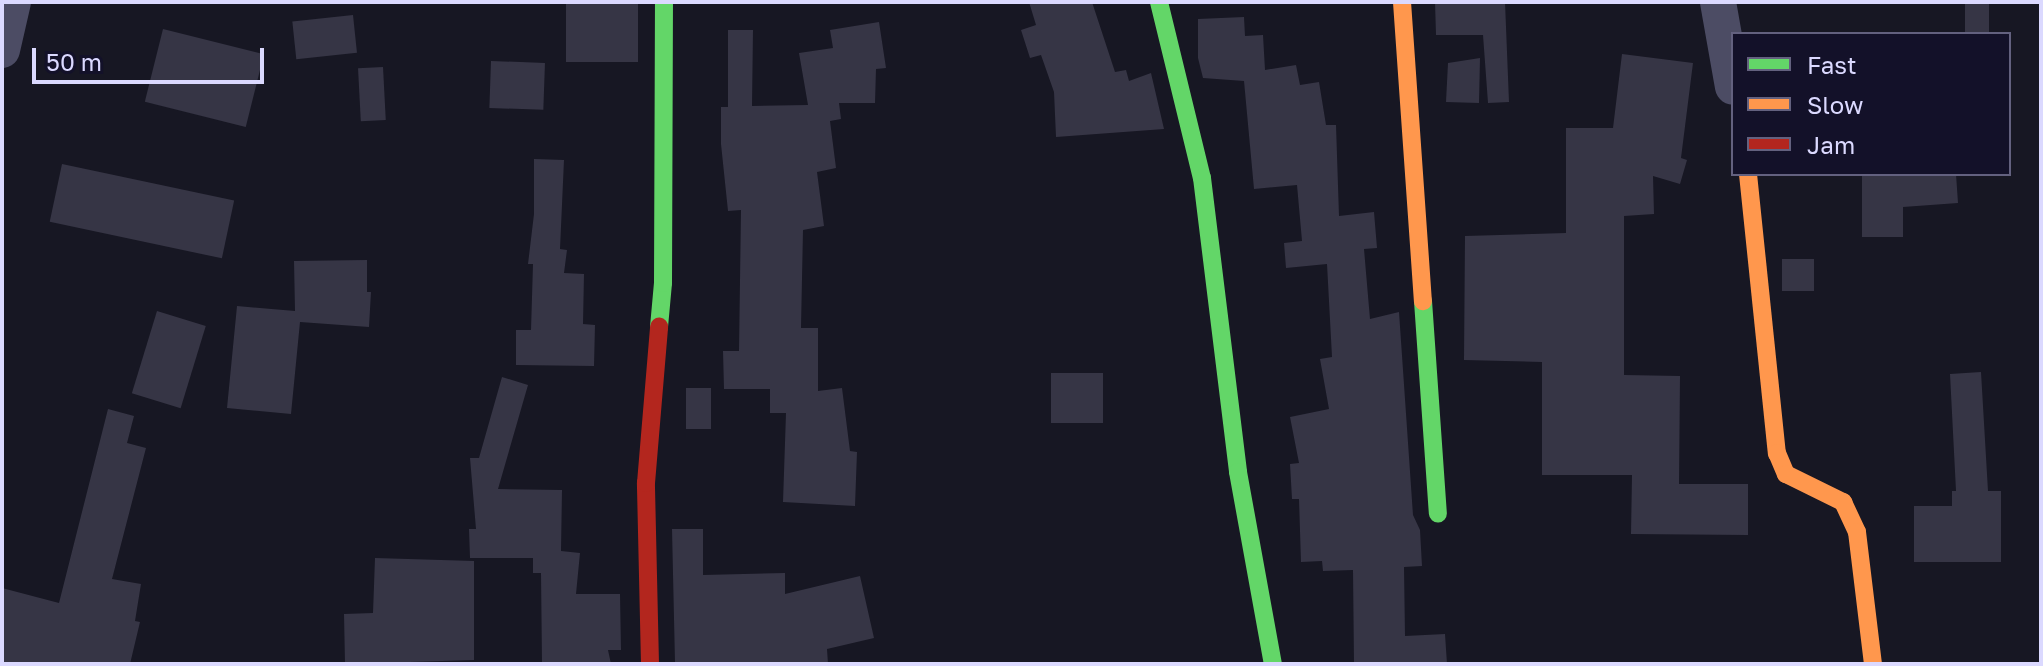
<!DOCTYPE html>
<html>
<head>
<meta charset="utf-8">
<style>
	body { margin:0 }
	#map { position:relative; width:2043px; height:666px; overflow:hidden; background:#171723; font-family:"Golos Text",sans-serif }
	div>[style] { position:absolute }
	.building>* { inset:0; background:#363545; transform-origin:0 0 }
	.street>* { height:36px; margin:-18px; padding:0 18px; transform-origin:18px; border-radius:18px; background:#4c4c64 }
	.fast>* { height:18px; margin:-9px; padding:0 9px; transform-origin:9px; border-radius:9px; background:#63d668 }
	.slow>* { height:18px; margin:-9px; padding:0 9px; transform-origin:9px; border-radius:9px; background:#ff974d }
	.jam>* { height:18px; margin:-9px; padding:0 9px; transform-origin:9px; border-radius:9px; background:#b3261e }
	span { translate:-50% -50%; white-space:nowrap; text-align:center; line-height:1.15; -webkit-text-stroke:6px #131129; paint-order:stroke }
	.frame { position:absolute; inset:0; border:4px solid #dbd9ff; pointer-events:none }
	.legend { position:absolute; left:1731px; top:32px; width:280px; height:144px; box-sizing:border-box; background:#131129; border:2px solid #63617f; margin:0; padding:10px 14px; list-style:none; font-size:24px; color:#dbd9ff }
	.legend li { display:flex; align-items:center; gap:16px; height:40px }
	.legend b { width:40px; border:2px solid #63617f }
	.scale { position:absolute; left:32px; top:48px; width:232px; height:36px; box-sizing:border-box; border:4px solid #dbd9ff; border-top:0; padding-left:10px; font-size:24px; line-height:28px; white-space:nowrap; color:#dbd9ff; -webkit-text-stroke:6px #131129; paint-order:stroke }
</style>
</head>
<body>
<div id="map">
	<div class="building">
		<div style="left:566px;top:2px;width:72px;height:60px"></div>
		<div style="clip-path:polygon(1029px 2px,1092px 2px,1115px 72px,1126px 70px,1129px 81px,1151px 73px,1164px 129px,1056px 137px,1054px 92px,1041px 55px,1030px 58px,1021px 30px,1036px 25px)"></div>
		<div style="clip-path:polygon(1435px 2px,1505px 2px,1509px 102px,1488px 103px,1483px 35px,1436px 35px)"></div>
		<div style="left:1965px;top:2px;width:24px;height:32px"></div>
		<div style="left:353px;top:15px;width:38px;height:61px;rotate:84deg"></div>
		<div style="clip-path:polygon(1244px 17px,1245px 36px,1263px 35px,1265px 70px,1296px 65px,1300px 85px,1319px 82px,1326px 125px,1336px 125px,1339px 216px,1374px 212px,1377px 248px,1364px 249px,1370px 319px,1399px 312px,1413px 515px,1420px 530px,1422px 566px,1404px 567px,1405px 636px,1445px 634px,1447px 664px,1354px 664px,1353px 570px,1323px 571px,1322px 561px,1301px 562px,1299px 499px,1292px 499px,1290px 464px,1299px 463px,1290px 417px,1329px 409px,1320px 359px,1332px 357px,1327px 264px,1286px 268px,1284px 243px,1302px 241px,1297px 185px,1254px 189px,1244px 81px,1203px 78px,1198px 58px,1198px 19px)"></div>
		<div style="clip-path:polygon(879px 22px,886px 68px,876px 69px,875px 103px,839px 103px,841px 119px,830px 121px,836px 168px,817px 172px,824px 226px,803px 230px,801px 328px,818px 328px,818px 391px,842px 388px,850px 451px,857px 452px,855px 506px,783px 502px,786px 413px,770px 413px,770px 389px,724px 389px,723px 351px,739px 351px,741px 210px,728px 211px,721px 144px,721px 107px,728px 107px,728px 30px,753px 30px,752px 106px,808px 105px,799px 53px,833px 48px,830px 30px)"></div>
		<div style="left:163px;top:29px;width:104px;height:75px;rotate:14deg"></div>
		<div style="clip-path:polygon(1622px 54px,1693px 63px,1681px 158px,1687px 160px,1680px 184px,1653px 176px,1654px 214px,1624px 216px,1624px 375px,1680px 376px,1679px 484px,1748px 484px,1748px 535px,1631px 534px,1632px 475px,1542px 475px,1542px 362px,1464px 360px,1465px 236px,1566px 233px,1566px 128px,1613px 128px)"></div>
		<div style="clip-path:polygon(1480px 58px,1479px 103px,1446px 102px,1448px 63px)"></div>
		<div style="left:491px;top:61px;width:54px;height:47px;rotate:2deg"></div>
		<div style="left:383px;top:67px;width:53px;height:25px;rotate:87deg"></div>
		<div style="clip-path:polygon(534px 159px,564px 160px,560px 249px,567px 250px,564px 273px,584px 274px,583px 324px,595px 325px,594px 366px,516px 365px,516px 330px,531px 330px,533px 264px,528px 264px,534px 214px)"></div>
		<div style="left:62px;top:164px;width:176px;height:59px;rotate:12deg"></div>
		<div style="clip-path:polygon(1862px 174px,1956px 174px,1958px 203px,1903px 207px,1903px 237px,1862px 237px)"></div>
		<div style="left:1782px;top:259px;width:32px;height:32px"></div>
		<div style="clip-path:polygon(367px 260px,367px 292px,371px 292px,369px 327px,300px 322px,291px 414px,227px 408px,237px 306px,295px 311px,294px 261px)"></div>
		<div style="left:157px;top:311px;width:51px;height:86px;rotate:17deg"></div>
		<div style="clip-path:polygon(1981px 372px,1988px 491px,2001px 491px,2001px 562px,1914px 562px,1914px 506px,1952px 506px,1952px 491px,1956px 491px,1950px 374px)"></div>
		<div style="left:1051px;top:373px;width:52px;height:50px"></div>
		<div style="clip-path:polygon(502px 377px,528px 385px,498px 489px,562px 490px,561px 551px,580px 553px,576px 594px,620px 594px,621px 650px,608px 650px,611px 664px,542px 664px,541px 573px,533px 573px,533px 558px,470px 558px,469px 529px,476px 529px,470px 458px,479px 458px)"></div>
		<div style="left:686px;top:388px;width:25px;height:41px"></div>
		<div style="clip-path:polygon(108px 409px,134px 416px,127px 443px,146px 448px,112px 579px,141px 584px,135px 621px,140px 622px,130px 664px,2px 664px,2px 588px,59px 603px)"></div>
		<div style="clip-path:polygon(672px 529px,703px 529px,703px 575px,785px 573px,785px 594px,860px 576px,874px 638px,827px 649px,828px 664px,675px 663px)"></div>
		<div style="clip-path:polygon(375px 558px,474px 561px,474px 660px,345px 664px,344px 614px,373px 613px)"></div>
	</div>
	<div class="street">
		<div style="left:1718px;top:2px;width:86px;rotate:80deg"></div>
		<div style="left:2px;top:50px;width:49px;rotate:-77.1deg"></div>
	</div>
	<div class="fast">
		<div style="left:1159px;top:2px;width:181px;rotate:76.3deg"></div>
		<div style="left:1202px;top:178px;width:296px;rotate:83deg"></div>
		<div style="left:1238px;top:472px;width:195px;rotate:79.7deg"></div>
		<div style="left:1423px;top:301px;width:213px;rotate:86deg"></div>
		<div style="left:659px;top:327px;width:44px;rotate:-84.8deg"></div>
		<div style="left:663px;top:283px;width:281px;rotate:-89.8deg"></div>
	</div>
	<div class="slow">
		<div style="left:1402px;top:2px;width:300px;rotate:86deg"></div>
		<div style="left:1748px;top:174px;width:281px;rotate:84.1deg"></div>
		<div style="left:1777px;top:453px;width:23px;rotate:67deg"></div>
		<div style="left:1786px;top:474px;width:64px;rotate:26.2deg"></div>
		<div style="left:1843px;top:502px;width:33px;rotate:65deg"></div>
		<div style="left:1857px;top:532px;width:133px;rotate:83.1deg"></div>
	</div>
	<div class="jam">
		<div style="left:650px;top:664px;width:181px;rotate:-91.3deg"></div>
		<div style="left:646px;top:483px;width:157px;rotate:-85.2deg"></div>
	</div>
	<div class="frame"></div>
	<ul class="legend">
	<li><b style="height:10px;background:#63d668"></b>Fast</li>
	<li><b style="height:10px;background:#ff974d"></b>Slow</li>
	<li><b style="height:10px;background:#b3261e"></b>Jam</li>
	</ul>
	<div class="scale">50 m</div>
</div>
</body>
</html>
